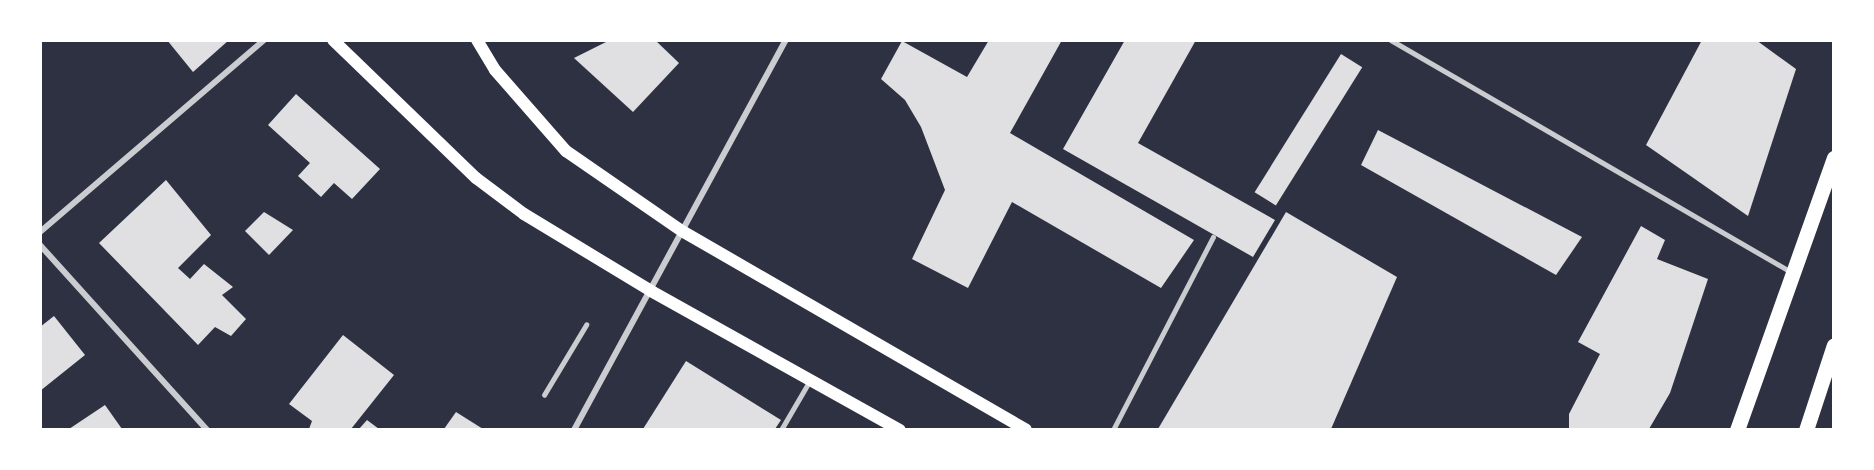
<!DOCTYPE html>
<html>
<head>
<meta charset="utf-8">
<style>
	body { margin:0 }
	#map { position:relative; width:1874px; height:470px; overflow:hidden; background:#2d3142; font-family:Jost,sans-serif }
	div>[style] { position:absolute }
	.building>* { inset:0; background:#e0e0e3; transform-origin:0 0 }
	.service>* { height:4.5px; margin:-2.25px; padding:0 2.25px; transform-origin:2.25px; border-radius:2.25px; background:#caccd0 }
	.minor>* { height:6px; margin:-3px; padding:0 3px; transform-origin:3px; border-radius:3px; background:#caccd0 }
	.secondary>* { height:12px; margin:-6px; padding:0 6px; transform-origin:6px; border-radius:6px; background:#fff }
	.primary>* { height:15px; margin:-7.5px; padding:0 7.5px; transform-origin:7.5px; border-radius:7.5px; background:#fff }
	span { translate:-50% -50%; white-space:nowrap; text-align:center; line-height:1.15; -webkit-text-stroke:5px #fff; paint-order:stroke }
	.frame { position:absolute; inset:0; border:42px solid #fff; pointer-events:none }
</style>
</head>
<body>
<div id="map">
	<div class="building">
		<div style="clip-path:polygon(167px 40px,229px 40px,193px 72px)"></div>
		<div style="clip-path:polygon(610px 40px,655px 40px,679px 63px,633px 112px,574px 58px)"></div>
		<div style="clip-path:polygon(989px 40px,1062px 40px,1010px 133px,1194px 240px,1161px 288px,1012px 202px,968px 288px,912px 259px,945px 190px,921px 127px,905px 100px,881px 79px,902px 41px,967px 77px)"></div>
		<div style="clip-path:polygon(1125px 40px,1196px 40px,1138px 143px,1275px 220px,1253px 257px,1063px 149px)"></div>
		<div style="clip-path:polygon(1702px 40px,1756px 40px,1796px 69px,1748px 216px,1646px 145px)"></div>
		<div style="left:1341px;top:54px;width:25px;height:163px;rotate:32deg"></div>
		<div style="clip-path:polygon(296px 94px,380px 169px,352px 199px,334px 183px,321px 197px,298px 176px,310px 163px,268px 125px)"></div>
		<div style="clip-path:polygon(1378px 130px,1582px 237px,1556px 275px,1361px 165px)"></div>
		<div style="clip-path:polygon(166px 180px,211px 235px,178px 268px,190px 279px,204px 264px,233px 287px,222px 295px,246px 319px,231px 336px,215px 327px,198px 345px,99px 243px)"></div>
		<div style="clip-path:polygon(264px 212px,293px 230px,269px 255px,245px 231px)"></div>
		<div style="clip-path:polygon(1286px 212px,1397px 277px,1331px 429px,1158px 429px)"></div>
		<div style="clip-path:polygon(1641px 226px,1665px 240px,1657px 259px,1708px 279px,1670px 393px,1649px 429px,1569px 429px,1569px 414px,1600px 354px,1578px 342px)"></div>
		<div style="clip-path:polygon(54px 316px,85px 355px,40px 391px,40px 327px)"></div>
		<div style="clip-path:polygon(343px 335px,394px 375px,351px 429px,309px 429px,312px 421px,289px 404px)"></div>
		<div style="clip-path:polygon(686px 361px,781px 420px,775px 429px,643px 429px)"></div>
		<div style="clip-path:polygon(105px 405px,122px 429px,69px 429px)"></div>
		<div style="clip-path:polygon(456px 412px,483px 429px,444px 429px)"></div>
		<div style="clip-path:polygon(367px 420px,379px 429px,359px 429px)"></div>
	</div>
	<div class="service">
		<div style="left:1391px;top:40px;width:463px;rotate:30.1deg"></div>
		<div style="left:544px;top:395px;width:82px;rotate:-59deg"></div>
		<div style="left:781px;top:430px;width:56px;rotate:-59.7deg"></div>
		<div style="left:1113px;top:430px;width:217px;rotate:-62.6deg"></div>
	</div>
	<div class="minor">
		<div style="left:40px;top:232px;width:295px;rotate:-40.6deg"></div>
		<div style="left:40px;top:245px;width:249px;rotate:47.9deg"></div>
		<div style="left:574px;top:430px;width:444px;rotate:-61.5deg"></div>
	</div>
	<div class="secondary">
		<div style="left:333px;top:40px;width:199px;rotate:44deg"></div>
		<div style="left:476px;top:178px;width:60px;rotate:36.9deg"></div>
		<div style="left:524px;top:214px;width:149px;rotate:31.2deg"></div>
		<div style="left:651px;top:291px;width:285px;rotate:29.2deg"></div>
		<div style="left:477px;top:40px;width:35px;rotate:59deg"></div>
		<div style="left:495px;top:70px;width:108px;rotate:48.8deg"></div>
		<div style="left:566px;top:151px;width:141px;rotate:34.6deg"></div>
		<div style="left:682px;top:231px;width:397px;rotate:30deg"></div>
	</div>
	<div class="primary">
		<div style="left:1737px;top:430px;width:289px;rotate:-70.4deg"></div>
		<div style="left:1806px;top:430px;width:89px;rotate:-71.8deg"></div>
	</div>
	<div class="frame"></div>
</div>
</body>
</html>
